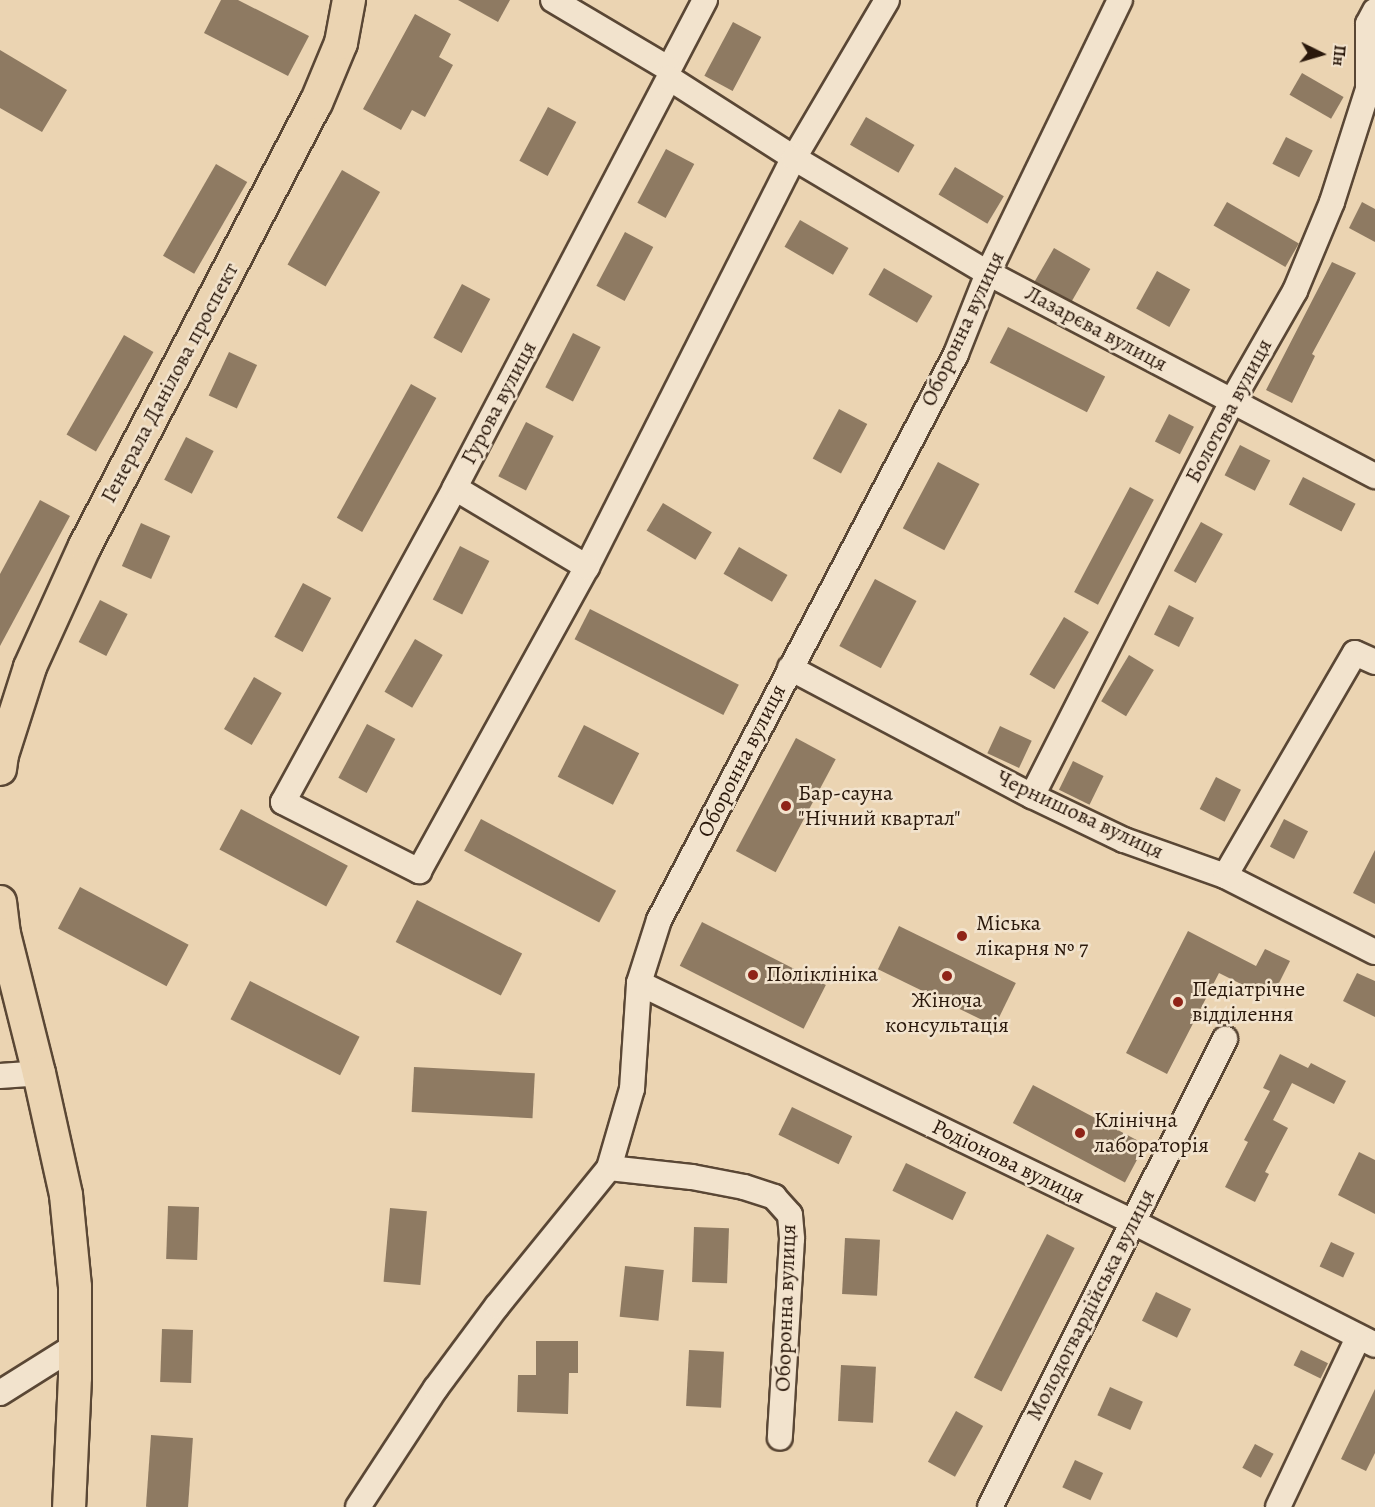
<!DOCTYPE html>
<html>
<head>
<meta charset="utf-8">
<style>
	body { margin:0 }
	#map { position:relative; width:1375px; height:1507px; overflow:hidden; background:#ebd4b2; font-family:Alegreya,serif }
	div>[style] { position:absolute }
	.building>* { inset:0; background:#8e7a62; transform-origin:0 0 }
	.roads { filter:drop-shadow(2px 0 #5a4735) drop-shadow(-2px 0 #5a4735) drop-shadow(0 2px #5a4735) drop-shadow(0 -2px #5a4735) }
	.minor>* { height:24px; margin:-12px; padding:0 12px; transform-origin:12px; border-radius:12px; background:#f2e3cd }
	.major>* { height:32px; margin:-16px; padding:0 16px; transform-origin:16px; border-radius:16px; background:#ebd4b2 }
	.dots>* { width:16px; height:16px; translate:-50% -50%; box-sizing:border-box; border:3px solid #f2e3cd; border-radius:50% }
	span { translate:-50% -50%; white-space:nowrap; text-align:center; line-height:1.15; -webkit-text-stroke:5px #f2e3cd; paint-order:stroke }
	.street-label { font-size:22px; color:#2a180b }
	.poi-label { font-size:22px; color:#2a180b }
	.left { translate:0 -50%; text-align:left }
	.north { position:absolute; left:1291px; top:24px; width:60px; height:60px; -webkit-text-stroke:4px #f2e3cd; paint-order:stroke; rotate:95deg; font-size:16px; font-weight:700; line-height:24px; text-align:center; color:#2a180b }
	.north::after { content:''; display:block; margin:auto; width:21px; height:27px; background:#2a180b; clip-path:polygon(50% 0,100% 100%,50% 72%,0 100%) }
</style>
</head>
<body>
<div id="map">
	<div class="building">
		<div style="clip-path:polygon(221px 0,238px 0,309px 36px,288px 76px,204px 33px)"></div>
		<div style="clip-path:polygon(458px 0,510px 0,498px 22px)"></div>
		<div style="clip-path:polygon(415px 14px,451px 34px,439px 57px,453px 65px,425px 117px,412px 110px,401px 130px,363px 109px)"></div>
		<div style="left:733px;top:22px;width:32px;height:61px;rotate:28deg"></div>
		<div style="clip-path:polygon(0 50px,67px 90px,42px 132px,0 108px)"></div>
		<div style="left:1302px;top:73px;width:48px;height:25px;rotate:30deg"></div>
		<div style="left:548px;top:107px;width:32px;height:61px;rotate:28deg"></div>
		<div style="left:866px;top:117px;width:56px;height:32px;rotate:30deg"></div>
		<div style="left:1286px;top:137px;width:30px;height:30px;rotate:27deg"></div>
		<div style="left:666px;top:149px;width:32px;height:61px;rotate:28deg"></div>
		<div style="left:216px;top:164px;width:36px;height:106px;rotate:30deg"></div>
		<div style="left:955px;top:167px;width:57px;height:32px;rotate:31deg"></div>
		<div style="left:342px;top:170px;width:44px;height:109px;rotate:30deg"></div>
		<div style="left:1227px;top:202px;width:83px;height:27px;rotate:30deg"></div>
		<div style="clip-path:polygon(1362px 202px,1375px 209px,1375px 242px,1349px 228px)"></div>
		<div style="left:800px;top:220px;width:56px;height:31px;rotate:30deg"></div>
		<div style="left:625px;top:232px;width:32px;height:61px;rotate:28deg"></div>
		<div style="left:1054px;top:248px;width:42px;height:39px;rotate:30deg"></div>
		<div style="clip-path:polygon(1332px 262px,1356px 273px,1312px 354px,1315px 356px,1292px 403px,1266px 390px)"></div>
		<div style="left:884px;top:268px;width:56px;height:31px;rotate:30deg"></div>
		<div style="left:1157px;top:271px;width:38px;height:43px;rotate:29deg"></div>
		<div style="left:462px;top:284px;width:32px;height:61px;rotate:28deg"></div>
		<div style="left:1008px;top:327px;width:109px;height:40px;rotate:27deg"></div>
		<div style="left:573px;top:333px;width:31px;height:61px;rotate:27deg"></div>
		<div style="left:124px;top:335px;width:34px;height:115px;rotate:30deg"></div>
		<div style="left:229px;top:352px;width:31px;height:48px;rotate:25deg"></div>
		<div style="left:411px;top:384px;width:29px;height:153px;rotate:29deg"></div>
		<div style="left:839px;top:409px;width:32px;height:56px;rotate:28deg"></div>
		<div style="left:1169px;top:414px;width:28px;height:31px;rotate:27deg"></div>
		<div style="left:526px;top:422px;width:31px;height:61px;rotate:27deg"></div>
		<div style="left:186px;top:437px;width:31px;height:48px;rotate:27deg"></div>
		<div style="left:1240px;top:445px;width:34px;height:34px;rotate:27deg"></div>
		<div style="left:938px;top:462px;width:47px;height:75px;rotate:28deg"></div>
		<div style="left:1303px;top:477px;width:59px;height:31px;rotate:27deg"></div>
		<div style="left:1130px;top:487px;width:27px;height:119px;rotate:28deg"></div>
		<div style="clip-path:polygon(40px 500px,70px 516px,0 646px,0 574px)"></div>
		<div style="left:663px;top:503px;width:57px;height:32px;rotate:31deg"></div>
		<div style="left:1201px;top:522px;width:25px;height:56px;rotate:29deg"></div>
		<div style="left:141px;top:523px;width:32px;height:47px;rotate:24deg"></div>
		<div style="left:460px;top:546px;width:33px;height:60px;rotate:27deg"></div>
		<div style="left:739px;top:547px;width:56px;height:31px;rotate:30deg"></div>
		<div style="left:875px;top:579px;width:47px;height:76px;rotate:28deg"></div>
		<div style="left:303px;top:583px;width:32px;height:61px;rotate:28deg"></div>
		<div style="left:100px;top:600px;width:31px;height:47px;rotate:27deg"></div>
		<div style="left:1169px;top:605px;width:28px;height:33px;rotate:27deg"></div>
		<div style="left:590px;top:609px;width:167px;height:34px;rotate:27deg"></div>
		<div style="left:1064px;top:617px;width:29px;height:67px;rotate:31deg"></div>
		<div style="left:415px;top:639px;width:32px;height:61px;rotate:30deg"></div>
		<div style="left:1129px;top:655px;width:29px;height:54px;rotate:31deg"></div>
		<div style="left:254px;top:677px;width:32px;height:60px;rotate:30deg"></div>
		<div style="left:367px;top:724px;width:32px;height:61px;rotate:28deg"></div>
		<div style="left:584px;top:725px;width:62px;height:58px;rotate:27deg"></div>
		<div style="left:1000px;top:726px;width:35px;height:30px;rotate:25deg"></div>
		<div style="left:796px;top:738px;width:45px;height:128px;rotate:28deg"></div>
		<div style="left:1073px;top:761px;width:34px;height:32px;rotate:26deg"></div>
		<div style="left:1216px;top:777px;width:28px;height:36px;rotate:27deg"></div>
		<div style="left:241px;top:809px;width:121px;height:46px;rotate:28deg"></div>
		<div style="left:481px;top:819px;width:153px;height:36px;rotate:28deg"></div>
		<div style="left:1284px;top:819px;width:27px;height:31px;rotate:27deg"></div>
		<div style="clip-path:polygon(1375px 850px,1375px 904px,1353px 893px)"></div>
		<div style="left:80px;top:887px;width:123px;height:47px;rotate:28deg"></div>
		<div style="left:417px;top:900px;width:118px;height:47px;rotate:27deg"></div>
		<div style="left:702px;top:922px;width:139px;height:49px;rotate:27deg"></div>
		<div style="left:899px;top:926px;width:130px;height:48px;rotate:26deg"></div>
		<div style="clip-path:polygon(1188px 931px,1256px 966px,1265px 949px,1290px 961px,1271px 999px,1219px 973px,1167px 1074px,1126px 1053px)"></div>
		<div style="clip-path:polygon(1357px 973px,1375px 981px,1375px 1017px,1343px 1001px)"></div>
		<div style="left:250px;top:981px;width:123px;height:43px;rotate:27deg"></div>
		<div style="clip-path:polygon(1280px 1054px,1308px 1068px,1311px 1063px,1346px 1081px,1334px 1104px,1292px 1083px,1273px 1120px,1288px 1128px,1265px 1172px,1269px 1174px,1255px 1202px,1225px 1187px,1248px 1142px,1244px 1140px,1270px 1091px,1263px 1088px)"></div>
		<div style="left:414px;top:1067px;width:121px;height:45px;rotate:3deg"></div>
		<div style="left:1033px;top:1085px;width:127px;height:43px;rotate:28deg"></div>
		<div style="left:792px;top:1107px;width:67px;height:31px;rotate:26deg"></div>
		<div style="clip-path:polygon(1359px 1152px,1375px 1160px,1375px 1214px,1338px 1195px)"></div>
		<div style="left:906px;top:1163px;width:67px;height:31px;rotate:26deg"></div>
		<div style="left:168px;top:1206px;width:31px;height:53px;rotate:2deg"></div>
		<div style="left:390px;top:1208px;width:37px;height:74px;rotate:5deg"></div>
		<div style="left:694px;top:1227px;width:35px;height:55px;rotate:2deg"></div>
		<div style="left:1047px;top:1234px;width:31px;height:161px;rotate:27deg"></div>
		<div style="left:845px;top:1238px;width:35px;height:56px;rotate:3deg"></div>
		<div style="left:1331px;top:1242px;width:26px;height:27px;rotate:25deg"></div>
		<div style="left:625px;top:1266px;width:39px;height:51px;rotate:6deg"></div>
		<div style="left:1156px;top:1292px;width:39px;height:32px;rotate:26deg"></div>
		<div style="left:162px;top:1329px;width:31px;height:53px;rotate:2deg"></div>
		<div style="clip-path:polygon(536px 1341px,578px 1341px,578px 1373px,569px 1373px,568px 1414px,517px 1412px,518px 1375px,536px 1375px)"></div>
		<div style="left:689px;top:1350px;width:35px;height:56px;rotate:3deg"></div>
		<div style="left:1301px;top:1350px;width:30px;height:17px;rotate:26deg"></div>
		<div style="left:841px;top:1365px;width:35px;height:56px;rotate:3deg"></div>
		<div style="left:1110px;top:1387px;width:36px;height:31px;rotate:24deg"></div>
		<div style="clip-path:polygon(1375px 1389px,1375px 1453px,1366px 1471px,1341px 1459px)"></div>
		<div style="left:956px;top:1411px;width:31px;height:58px;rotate:29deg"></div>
		<div style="left:151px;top:1435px;width:42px;height:72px;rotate:4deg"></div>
		<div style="left:1255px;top:1444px;width:21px;height:27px;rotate:28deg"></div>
		<div style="left:1075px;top:1460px;width:31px;height:30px;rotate:25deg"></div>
	</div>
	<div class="roads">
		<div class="minor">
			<div style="left:553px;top:0;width:135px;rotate:30.7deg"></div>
			<div style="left:705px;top:0;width:78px;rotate:117.6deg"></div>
			<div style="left:669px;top:69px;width:9px;rotate:90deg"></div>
			<div style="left:669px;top:78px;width:462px;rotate:117.6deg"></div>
			<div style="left:455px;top:488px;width:358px;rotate:118.7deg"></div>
			<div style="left:283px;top:802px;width:153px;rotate:26.9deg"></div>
			<div style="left:419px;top:871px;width:347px;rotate:-61.1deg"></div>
			<div style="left:587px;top:567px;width:458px;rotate:-63.2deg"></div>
			<div style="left:794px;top:158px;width:183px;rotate:-59.5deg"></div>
			<div style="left:669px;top:78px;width:148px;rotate:32.6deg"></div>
			<div style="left:794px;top:158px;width:226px;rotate:30.7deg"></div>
			<div style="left:988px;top:273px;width:437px;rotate:27.7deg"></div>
			<div style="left:455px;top:488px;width:154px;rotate:30.9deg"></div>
			<div style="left:790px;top:668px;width:274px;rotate:27.9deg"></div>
			<div style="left:1032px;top:796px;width:102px;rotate:25.6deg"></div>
			<div style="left:1124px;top:840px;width:107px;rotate:19.6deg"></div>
			<div style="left:1225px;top:876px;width:168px;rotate:26.9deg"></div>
			<div style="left:1032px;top:796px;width:443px;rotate:-63.1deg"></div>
			<div style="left:1232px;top:401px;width:127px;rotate:-60.2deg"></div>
			<div style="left:1295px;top:291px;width:96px;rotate:-67.4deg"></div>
			<div style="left:1332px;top:202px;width:119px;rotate:-72.3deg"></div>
			<div style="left:1368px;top:89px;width:65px;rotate:-90deg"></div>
			<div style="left:1368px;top:24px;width:15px;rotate:-62deg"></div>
			<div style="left:1225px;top:876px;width:258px;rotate:-59.8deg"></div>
			<div style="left:1355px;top:653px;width:22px;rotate:24deg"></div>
			<div style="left:639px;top:983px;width:549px;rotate:25.82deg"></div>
			<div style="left:1133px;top:1222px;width:271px;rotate:26.9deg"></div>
			<div style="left:0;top:1076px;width:39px;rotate:-4deg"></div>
			<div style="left:609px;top:1168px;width:83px;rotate:6.2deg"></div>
			<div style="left:692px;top:1177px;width:53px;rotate:10.9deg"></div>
			<div style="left:744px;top:1187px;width:32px;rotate:18deg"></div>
			<div style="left:774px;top:1197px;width:24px;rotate:48deg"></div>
			<div style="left:790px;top:1215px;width:24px;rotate:85deg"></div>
			<div style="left:792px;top:1239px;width:199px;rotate:93.5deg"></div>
			<div style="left:0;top:1393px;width:89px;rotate:-32.1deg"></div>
			<div style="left:358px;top:1507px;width:142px;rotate:-56.8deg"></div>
			<div style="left:436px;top:1388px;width:102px;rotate:-53.4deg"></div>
			<div style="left:497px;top:1306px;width:178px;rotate:-50.9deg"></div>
			<div style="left:609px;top:1168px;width:82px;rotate:-73.8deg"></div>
			<div style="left:632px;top:1089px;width:106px;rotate:-86.2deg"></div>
			<div style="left:639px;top:983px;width:66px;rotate:-72.4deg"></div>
			<div style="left:659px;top:920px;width:639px;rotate:-62.31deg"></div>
			<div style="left:956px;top:354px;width:87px;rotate:-68.4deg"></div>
			<div style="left:988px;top:273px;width:303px;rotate:-64.2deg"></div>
			<div style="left:990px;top:1507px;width:524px;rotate:-63.34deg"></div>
			<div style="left:1278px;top:1507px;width:187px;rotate:-64.7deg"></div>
		</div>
		<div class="major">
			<div style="left:0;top:769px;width:14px;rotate:-82deg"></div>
			<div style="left:2px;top:755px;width:92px;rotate:-72.3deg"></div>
			<div style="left:30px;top:667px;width:133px;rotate:-65.6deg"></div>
			<div style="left:85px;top:546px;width:500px;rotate:-62.5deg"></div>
			<div style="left:316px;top:103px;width:65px;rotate:-67.4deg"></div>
			<div style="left:341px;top:43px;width:44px;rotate:-79.5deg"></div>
			<div style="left:0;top:902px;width:32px;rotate:83deg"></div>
			<div style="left:4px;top:934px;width:143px;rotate:75.9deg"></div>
			<div style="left:39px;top:1073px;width:125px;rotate:77.5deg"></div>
			<div style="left:66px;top:1195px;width:92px;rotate:84.4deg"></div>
			<div style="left:75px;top:1287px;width:90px;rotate:90deg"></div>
			<div style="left:75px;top:1377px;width:130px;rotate:92.6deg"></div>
		</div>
	</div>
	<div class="dots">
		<div style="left:786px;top:806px;background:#8f2418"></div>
		<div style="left:962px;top:936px;background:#8f2418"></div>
		<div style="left:753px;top:975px;background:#8f2418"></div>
		<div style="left:947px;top:976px;background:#8f2418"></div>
		<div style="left:1178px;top:1002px;background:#8f2418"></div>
		<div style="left:1080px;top:1133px;background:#8f2418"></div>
	</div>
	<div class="street-label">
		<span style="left:963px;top:329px;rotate:-65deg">Оборонна вулиця</span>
		<span style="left:1096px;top:329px;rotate:28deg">Лазарєва вулиця</span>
		<span style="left:170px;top:383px;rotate:-62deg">Генерала Данілова проспект</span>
		<span style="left:499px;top:403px;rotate:-62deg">Гурова вулиця</span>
		<span style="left:1229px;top:411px;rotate:-62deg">Болотова вулиця</span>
		<span style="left:742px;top:761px;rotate:-63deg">Оборонна вулиця</span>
		<span style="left:1080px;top:815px;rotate:25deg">Чернишова вулиця</span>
		<span style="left:1008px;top:1162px;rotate:26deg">Родіонова вулиця</span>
		<span style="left:1091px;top:1305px;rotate:-63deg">Молодогвардійська вулиця</span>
		<span style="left:786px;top:1308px;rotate:-88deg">Оборонна вулиця</span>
	</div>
	<div class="poi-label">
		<span class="left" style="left:798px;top:806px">Бар-сауна<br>"Нічний квартал"</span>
		<span class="left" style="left:976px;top:936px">Міська<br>лікарня № 7</span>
		<span class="left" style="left:766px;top:975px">Поліклініка</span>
		<span class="left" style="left:1192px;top:1002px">Педіатрічне<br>відділення</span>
		<span style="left:947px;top:1013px">Жіноча<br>консультація</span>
		<span class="left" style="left:1094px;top:1133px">Клінічна<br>лабораторія</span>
	</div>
	<div class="north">Пн</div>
</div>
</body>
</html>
